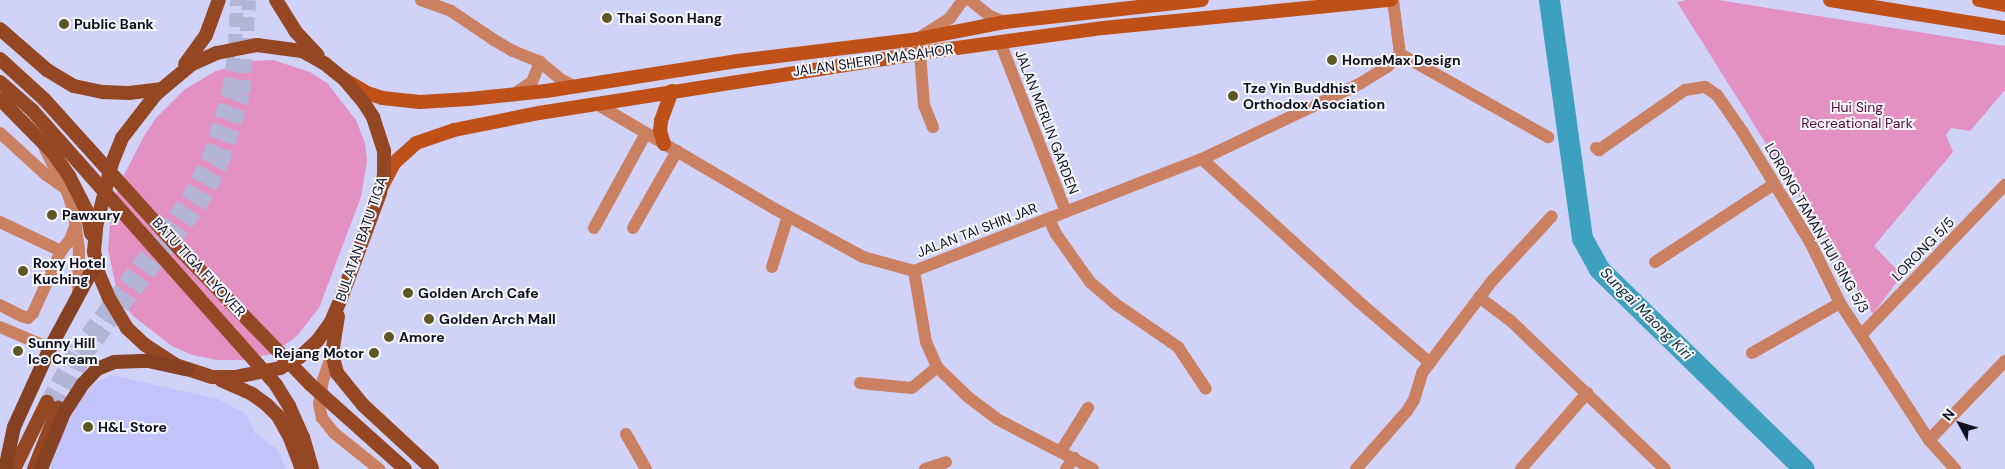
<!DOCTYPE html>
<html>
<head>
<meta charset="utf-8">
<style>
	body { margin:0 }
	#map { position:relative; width:2005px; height:469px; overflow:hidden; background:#d0d2f8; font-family:"DM Sans",sans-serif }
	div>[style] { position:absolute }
	.built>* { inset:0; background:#c1c3fa }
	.green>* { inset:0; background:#e291c2 }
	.river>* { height:21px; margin:-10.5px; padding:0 10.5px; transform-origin:10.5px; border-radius:10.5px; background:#3da0bf }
	.primary-tunnel>* { height:14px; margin-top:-7px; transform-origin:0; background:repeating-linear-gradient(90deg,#b3b5d7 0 14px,transparent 0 21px) }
	.minor>* { height:12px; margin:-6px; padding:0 6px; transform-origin:6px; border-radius:6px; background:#cb8061 }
	.secondary>* { height:14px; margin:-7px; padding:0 7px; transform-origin:7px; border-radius:7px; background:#be5018 }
	.primary>* { height:14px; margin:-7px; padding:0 7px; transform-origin:7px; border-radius:7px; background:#954623 }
	.trunk>* { height:14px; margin:-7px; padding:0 7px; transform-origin:7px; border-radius:7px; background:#864022 }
	.dots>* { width:14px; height:14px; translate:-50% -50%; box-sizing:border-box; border:2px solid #f5f6fb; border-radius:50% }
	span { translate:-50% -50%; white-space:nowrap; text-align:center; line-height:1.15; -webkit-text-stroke:4px #f5f6fb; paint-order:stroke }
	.poi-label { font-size:14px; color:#0f0f1f; font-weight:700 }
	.left { translate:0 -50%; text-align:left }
	.right { translate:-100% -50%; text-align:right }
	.street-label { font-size:14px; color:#0f0f1f }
	.park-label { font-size:14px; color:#550b40 }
	.water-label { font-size:15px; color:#102e38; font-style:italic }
	.north { position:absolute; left:1935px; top:399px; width:50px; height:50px; -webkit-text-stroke:4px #f5f6fb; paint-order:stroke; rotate:309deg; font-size:14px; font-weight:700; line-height:20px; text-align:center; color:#0f0f1f }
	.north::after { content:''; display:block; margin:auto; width:18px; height:22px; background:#0f0f1f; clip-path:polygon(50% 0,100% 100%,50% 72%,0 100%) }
</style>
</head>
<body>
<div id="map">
	<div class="built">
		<div style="clip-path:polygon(111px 375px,218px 399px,246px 414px,255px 433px,278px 450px,286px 469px,50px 469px,63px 432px,79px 401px,95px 383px)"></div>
	</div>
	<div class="green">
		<div style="clip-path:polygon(1686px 0,1718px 0,2005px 46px,2005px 90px,1970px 131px,1951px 128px,1946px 135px,1953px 152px,1874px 246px,1902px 275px,1873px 314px,1677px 2px)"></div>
		<div style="clip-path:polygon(273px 60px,310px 72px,327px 83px,356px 120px,365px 143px,367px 161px,361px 197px,319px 308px,297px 336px,272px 354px,242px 360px,217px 360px,192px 355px,172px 346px,133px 316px,118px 296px,108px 249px,111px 213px,118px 187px,144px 136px,156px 118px,185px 89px,216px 71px,253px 61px)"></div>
	</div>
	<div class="river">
		<div style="left:1549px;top:0;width:240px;rotate:82.1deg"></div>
		<div style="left:1582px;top:238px;width:35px;rotate:61deg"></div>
		<div style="left:1599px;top:269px;width:286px;rotate:44.3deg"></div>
	</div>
	<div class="primary-tunnel">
		<div style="left:47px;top:402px;width:58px;rotate:-61.2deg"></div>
		<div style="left:75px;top:351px;width:189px;rotate:-53.4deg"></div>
		<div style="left:188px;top:199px;width:46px;rotate:-62.9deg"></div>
		<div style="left:209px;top:158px;width:69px;rotate:-73.1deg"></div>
		<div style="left:229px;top:92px;width:44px;rotate:-82.2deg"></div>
		<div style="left:235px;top:48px;width:48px;rotate:-87.6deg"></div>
		<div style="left:58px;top:408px;width:57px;rotate:-63deg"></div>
		<div style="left:84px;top:357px;width:190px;rotate:-52.5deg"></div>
		<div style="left:200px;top:206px;width:48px;rotate:-62.9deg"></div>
		<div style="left:222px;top:163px;width:72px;rotate:-73.1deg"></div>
		<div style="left:243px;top:94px;width:94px;rotate:-86.3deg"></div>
	</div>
	<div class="minor">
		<div style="left:421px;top:0;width:32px;rotate:20deg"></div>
		<div style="left:451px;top:11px;width:52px;rotate:34deg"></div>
		<div style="left:494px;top:40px;width:22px;rotate:30deg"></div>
		<div style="left:513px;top:51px;width:29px;rotate:22deg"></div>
		<div style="left:540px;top:62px;width:26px;rotate:40deg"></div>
		<div style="left:560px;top:79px;width:18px;rotate:27deg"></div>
		<div style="left:970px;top:0;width:26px;rotate:39deg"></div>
		<div style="left:990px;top:16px;width:16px;rotate:22deg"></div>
		<div style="left:920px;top:37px;width:36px;rotate:-32deg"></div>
		<div style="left:950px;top:18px;width:22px;rotate:-54deg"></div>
		<div style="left:1000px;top:42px;width:182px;rotate:68.8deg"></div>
		<div style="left:920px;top:53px;width:52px;rotate:85.6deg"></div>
		<div style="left:924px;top:105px;width:24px;rotate:68deg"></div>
		<div style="left:1400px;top:54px;width:170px;rotate:29.3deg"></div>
		<div style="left:514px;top:94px;width:22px;rotate:-34deg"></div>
		<div style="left:532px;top:82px;width:22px;rotate:-68deg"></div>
		<div style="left:595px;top:103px;width:209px;rotate:30.5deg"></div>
		<div style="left:775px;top:209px;width:100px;rotate:28.6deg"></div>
		<div style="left:863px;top:257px;width:53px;rotate:15.4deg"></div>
		<div style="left:914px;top:271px;width:309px;rotate:-21.3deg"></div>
		<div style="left:1202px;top:159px;width:176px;rotate:-25.5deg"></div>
		<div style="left:1361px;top:83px;width:31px;rotate:-32deg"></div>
		<div style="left:1387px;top:67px;width:18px;rotate:-45deg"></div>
		<div style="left:1400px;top:54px;width:54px;rotate:-97.4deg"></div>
		<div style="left:0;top:133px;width:61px;rotate:42.3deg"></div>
		<div style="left:45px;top:174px;width:21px;rotate:35deg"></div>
		<div style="left:1596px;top:148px;width:4px;rotate:34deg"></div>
		<div style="left:1599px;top:150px;width:105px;rotate:-34.9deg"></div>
		<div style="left:1685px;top:90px;width:20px;rotate:-9deg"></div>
		<div style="left:1705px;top:87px;width:14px;rotate:34deg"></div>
		<div style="left:1717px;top:95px;width:44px;rotate:55.2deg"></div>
		<div style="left:1742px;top:131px;width:130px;rotate:58.5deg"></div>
		<div style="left:1810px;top:242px;width:68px;rotate:63.8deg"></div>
		<div style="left:1840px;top:303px;width:163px;rotate:57deg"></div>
		<div style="left:1929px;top:440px;width:39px;rotate:48deg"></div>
		<div style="left:45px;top:149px;width:51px;rotate:62.9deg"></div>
		<div style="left:68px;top:194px;width:21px;rotate:73deg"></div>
		<div style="left:74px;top:214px;width:36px;rotate:82deg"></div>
		<div style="left:79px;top:250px;width:47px;rotate:91.2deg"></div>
		<div style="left:1202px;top:159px;width:211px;rotate:42.3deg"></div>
		<div style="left:1358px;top:301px;width:95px;rotate:40.7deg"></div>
		<div style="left:1049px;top:219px;width:17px;rotate:65deg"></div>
		<div style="left:1056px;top:234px;width:59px;rotate:54.7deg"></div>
		<div style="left:1090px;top:282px;width:32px;rotate:41deg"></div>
		<div style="left:1114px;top:303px;width:78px;rotate:34.5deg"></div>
		<div style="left:1178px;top:347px;width:50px;rotate:56.3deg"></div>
		<div style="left:0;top:222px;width:68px;rotate:25.4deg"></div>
		<div style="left:594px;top:228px;width:108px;rotate:-61.3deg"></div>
		<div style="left:633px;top:228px;width:89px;rotate:-60.3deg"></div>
		<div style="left:1655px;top:262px;width:142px;rotate:-33.2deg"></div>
		<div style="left:772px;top:267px;width:53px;rotate:-72.6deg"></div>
		<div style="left:914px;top:271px;width:72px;rotate:80.4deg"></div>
		<div style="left:926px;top:342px;width:27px;rotate:66deg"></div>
		<div style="left:937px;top:367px;width:43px;rotate:44.1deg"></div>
		<div style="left:968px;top:397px;width:36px;rotate:37deg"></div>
		<div style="left:997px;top:419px;width:108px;rotate:27.5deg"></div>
		<div style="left:1479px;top:297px;width:39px;rotate:37deg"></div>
		<div style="left:1510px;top:320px;width:215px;rotate:43.9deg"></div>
		<div style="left:0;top:305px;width:25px;rotate:27deg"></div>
		<div style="left:22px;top:316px;width:6px;rotate:18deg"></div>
		<div style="left:28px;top:318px;width:7px;rotate:-45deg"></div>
		<div style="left:33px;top:313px;width:68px;rotate:-65.7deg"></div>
		<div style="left:61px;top:251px;width:14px;rotate:-51deg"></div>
		<div style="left:70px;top:240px;width:15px;rotate:-70deg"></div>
		<div style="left:0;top:327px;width:54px;rotate:22.8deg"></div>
		<div style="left:1862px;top:334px;width:207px;rotate:-46.2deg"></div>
		<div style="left:1752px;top:353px;width:101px;rotate:-29.6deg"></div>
		<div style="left:332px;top:354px;width:28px;rotate:109deg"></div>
		<div style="left:323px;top:380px;width:24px;rotate:99deg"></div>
		<div style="left:319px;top:404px;width:14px;rotate:78deg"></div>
		<div style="left:322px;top:418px;width:19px;rotate:51deg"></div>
		<div style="left:334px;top:433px;width:58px;rotate:38.7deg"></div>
		<div style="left:860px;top:383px;width:52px;rotate:5.5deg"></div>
		<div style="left:912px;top:388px;width:33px;rotate:-40deg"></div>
		<div style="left:626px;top:434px;width:40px;rotate:60.3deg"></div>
		<div style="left:1929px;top:440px;width:110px;rotate:-46.1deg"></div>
		<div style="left:1061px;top:451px;width:51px;rotate:-57.9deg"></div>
		<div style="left:925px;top:469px;width:22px;rotate:-18deg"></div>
		<div style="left:1066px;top:469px;width:14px;rotate:-54deg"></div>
		<div style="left:1356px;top:469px;width:77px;rotate:-48.7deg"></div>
		<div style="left:1407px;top:411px;width:13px;rotate:-58deg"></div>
		<div style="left:1414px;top:400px;width:28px;rotate:-73deg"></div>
		<div style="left:1422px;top:373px;width:116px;rotate:-52.7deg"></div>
		<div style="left:1492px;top:281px;width:88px;rotate:-47.3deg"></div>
		<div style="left:1521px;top:469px;width:101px;rotate:-49deg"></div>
	</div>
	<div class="secondary">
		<div style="left:1830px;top:0;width:177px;rotate:9.1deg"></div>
		<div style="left:1979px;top:0;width:26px;rotate:11deg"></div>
		<div style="left:347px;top:81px;width:23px;rotate:31deg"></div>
		<div style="left:367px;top:93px;width:16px;rotate:18deg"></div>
		<div style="left:382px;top:98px;width:38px;rotate:6deg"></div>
		<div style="left:420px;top:102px;width:49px;rotate:-3.5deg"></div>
		<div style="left:469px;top:99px;width:77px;rotate:-5.9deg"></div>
		<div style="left:546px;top:91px;width:193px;rotate:-8.9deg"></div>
		<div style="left:737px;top:61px;width:182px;rotate:-6.9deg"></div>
		<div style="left:918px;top:39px;width:89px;rotate:-11.1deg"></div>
		<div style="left:1005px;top:22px;width:198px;rotate:-6.4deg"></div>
		<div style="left:664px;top:144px;width:14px;rotate:-107deg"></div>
		<div style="left:660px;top:131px;width:10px;rotate:-84deg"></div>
		<div style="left:661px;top:121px;width:32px;rotate:-70deg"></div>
		<div style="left:382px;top:186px;width:26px;rotate:-62deg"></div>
		<div style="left:394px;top:163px;width:30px;rotate:-42deg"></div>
		<div style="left:416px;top:143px;width:40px;rotate:-18.9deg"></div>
		<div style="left:454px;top:130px;width:87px;rotate:-11.3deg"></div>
		<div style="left:539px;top:113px;width:386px;rotate:-8.9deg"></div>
		<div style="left:920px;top:53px;width:185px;rotate:-7.8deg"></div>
		<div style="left:1103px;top:28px;width:289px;rotate:-5.6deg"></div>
	</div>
	<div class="primary">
		<div style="left:276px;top:0;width:36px;rotate:58deg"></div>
		<div style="left:295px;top:31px;width:33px;rotate:47deg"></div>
		<div style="left:0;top:29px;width:62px;rotate:41.1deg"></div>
		<div style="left:47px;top:70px;width:31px;rotate:31deg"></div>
		<div style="left:74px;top:86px;width:30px;rotate:12deg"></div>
		<div style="left:103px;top:92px;width:26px;rotate:2deg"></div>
		<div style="left:129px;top:93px;width:32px;rotate:-7deg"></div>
		<div style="left:257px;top:45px;width:45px;rotate:7.6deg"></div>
		<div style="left:302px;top:51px;width:25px;rotate:29deg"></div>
		<div style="left:324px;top:63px;width:26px;rotate:39deg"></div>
		<div style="left:344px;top:79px;width:31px;rotate:50deg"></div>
		<div style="left:364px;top:103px;width:17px;rotate:57deg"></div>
		<div style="left:373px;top:117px;width:36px;rotate:72deg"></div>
		<div style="left:384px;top:151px;width:24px;rotate:90deg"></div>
		<div style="left:384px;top:175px;width:18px;rotate:103deg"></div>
		<div style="left:380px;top:193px;width:110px;rotate:110.3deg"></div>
		<div style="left:342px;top:296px;width:28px;rotate:113deg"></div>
		<div style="left:331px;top:322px;width:24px;rotate:126deg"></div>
		<div style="left:317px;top:341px;width:23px;rotate:137deg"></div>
		<div style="left:300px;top:357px;width:23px;rotate:151deg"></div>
		<div style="left:280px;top:368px;width:46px;rotate:168.7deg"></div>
		<div style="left:235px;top:377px;width:23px;rotate:180deg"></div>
		<div style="left:212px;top:377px;width:38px;rotate:-162deg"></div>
		<div style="left:176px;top:365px;width:37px;rotate:-147deg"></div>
		<div style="left:145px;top:345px;width:25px;rotate:-137deg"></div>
		<div style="left:127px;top:328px;width:35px;rotate:-121deg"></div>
		<div style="left:109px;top:298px;width:25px;rotate:-113deg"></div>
		<div style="left:99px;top:275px;width:24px;rotate:-102deg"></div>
		<div style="left:94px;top:252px;width:25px;rotate:-85deg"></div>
		<div style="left:96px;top:227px;width:66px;rotate:-76deg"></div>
		<div style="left:112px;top:163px;width:27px;rotate:-68deg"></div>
		<div style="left:122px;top:138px;width:56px;rotate:-52.3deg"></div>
		<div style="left:156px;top:94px;width:47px;rotate:-39.8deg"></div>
		<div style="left:192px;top:64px;width:27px;rotate:-24deg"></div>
		<div style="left:217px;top:53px;width:41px;rotate:-11.3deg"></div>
		<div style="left:0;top:59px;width:59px;rotate:42.3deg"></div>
		<div style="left:44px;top:99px;width:207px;rotate:47.9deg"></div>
		<div style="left:183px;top:253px;width:182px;rotate:45.9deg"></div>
		<div style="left:310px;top:384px;width:127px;rotate:41.8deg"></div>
		<div style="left:185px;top:64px;width:36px;rotate:-54deg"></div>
		<div style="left:206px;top:35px;width:37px;rotate:-70deg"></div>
		<div style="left:0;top:82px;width:43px;rotate:41.2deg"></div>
		<div style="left:32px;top:110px;width:368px;rotate:48.4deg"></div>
		<div style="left:276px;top:385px;width:25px;rotate:58deg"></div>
		<div style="left:289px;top:406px;width:34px;rotate:66deg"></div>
		<div style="left:303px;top:437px;width:33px;rotate:74deg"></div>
		<div style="left:0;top:99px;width:76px;rotate:45.5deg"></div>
		<div style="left:53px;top:153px;width:28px;rotate:55deg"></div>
		<div style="left:69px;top:176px;width:39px;rotate:63deg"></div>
		<div style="left:87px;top:211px;width:23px;rotate:80deg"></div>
		<div style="left:338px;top:316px;width:38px;rotate:99deg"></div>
		<div style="left:332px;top:354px;width:20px;rotate:75deg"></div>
		<div style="left:337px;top:373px;width:41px;rotate:50.9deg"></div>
		<div style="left:363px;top:405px;width:94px;rotate:42.8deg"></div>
		<div style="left:221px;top:380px;width:34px;rotate:24deg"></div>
		<div style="left:252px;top:394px;width:19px;rotate:36deg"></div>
		<div style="left:267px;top:405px;width:16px;rotate:45deg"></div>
		<div style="left:278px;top:416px;width:25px;rotate:61deg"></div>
		<div style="left:290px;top:438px;width:33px;rotate:69deg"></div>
		<div style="left:14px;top:469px;width:75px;rotate:-63.8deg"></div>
		<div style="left:34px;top:469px;width:66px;rotate:-68.5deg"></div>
	</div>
	<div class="trunk">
		<div style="left:5px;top:469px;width:43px;rotate:-77.9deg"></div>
		<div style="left:14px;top:427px;width:87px;rotate:-65.5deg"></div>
		<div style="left:50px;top:348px;width:97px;rotate:-61.6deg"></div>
		<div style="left:41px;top:469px;width:61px;rotate:-67.7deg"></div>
		<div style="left:64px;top:413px;width:35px;rotate:-57deg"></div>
		<div style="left:83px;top:384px;width:21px;rotate:-47deg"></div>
		<div style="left:97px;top:369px;width:18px;rotate:-22deg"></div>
		<div style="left:114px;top:362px;width:34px;rotate:-2deg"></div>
		<div style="left:148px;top:361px;width:40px;rotate:12deg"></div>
	</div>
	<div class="dots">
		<div style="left:607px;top:18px;background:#5e5825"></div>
		<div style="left:64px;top:24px;background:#5e5825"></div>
		<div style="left:1332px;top:60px;background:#5e5825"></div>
		<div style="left:1233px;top:96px;background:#5e5825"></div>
		<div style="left:52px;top:215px;background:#5e5825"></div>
		<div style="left:23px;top:271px;background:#5e5825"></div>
		<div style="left:408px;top:293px;background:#5e5825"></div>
		<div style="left:429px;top:319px;background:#5e5825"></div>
		<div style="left:389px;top:337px;background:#5e5825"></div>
		<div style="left:18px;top:351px;background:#5e5825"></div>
		<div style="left:374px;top:353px;background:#5e5825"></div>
		<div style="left:88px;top:427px;background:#5e5825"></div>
	</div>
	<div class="poi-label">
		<span class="left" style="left:617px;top:18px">Thai Soon Hang</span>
		<span class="left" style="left:74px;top:24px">Public Bank</span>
		<span class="left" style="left:1342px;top:60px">HomeMax Design</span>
		<span class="left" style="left:1243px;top:96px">Tze Yin Buddhist<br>Orthodox Asociation</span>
		<span class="left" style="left:62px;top:215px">Pawxury</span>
		<span class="left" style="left:33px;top:271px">Roxy Hotel<br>Kuching</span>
		<span class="left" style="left:418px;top:293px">Golden Arch Cafe</span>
		<span class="left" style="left:439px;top:319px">Golden Arch Mall</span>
		<span class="left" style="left:399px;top:337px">Amore</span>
		<span class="left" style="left:28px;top:351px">Sunny Hill<br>Ice Cream</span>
		<span class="right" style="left:364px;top:353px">Rejang Motor</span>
		<span class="left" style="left:98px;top:427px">H&amp;L Store</span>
	</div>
	<div class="street-label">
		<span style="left:873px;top:60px;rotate:-8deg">JALAN SHERIP MASAHOR</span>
		<span style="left:1047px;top:122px;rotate:69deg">JALAN MERLIN GARDEN</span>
		<span style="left:1817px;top:228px;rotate:60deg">LORONG TAMAN HUI SING 5/3</span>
		<span style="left:977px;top:230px;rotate:-21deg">JALAN TAI SHIN JAR</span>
		<span style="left:361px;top:239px;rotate:-71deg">BULATAN BATU TIGA</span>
		<span style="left:1923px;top:249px;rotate:-46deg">LORONG 5/5</span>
		<span style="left:199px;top:267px;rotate:47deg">BATU TIGA FLYOVER</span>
	</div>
	<div class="park-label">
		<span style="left:1857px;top:115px">Hui Sing<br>Recreational Park</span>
	</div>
	<div class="water-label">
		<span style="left:1646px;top:314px;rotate:45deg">Sungai Maong Kiri</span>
	</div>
	<div class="north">N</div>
</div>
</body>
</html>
